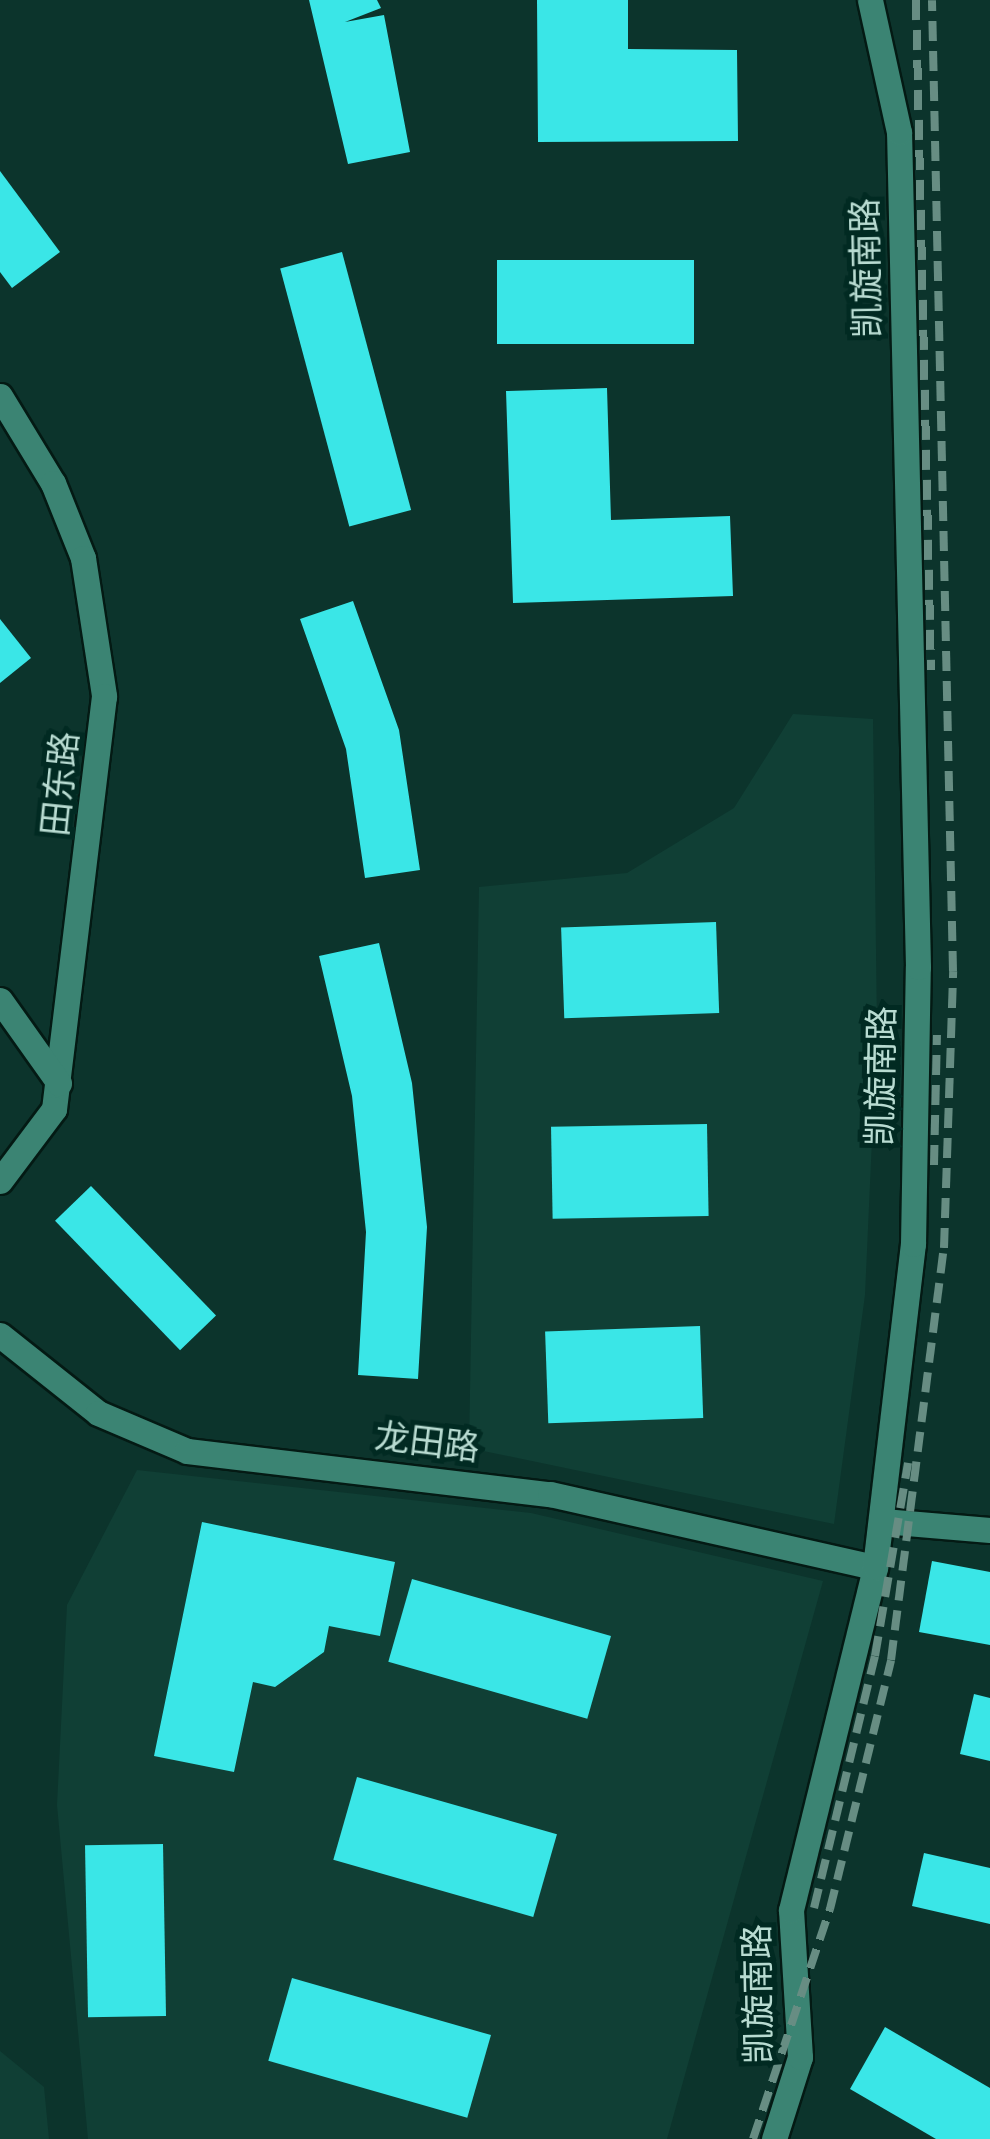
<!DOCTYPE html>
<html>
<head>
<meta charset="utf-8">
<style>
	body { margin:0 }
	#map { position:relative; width:990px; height:2139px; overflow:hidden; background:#0c342c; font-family:Roboto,"Noto Sans SC",sans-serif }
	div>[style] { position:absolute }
	.built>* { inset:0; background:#103f35 }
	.building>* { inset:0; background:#3ae6e7; transform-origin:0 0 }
	.roads { filter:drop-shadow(2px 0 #041a14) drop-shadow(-2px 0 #041a14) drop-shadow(0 2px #041a14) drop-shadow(0 -2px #041a14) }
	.minor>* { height:25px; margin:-12.5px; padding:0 12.5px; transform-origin:12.5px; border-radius:12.5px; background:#3b8473 }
	.rail>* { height:8px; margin-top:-4px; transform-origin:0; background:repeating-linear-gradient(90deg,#678d83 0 20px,transparent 0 30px) }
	span { translate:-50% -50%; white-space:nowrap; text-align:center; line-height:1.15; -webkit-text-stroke:10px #012a22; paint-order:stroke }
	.street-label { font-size:35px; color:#b8dbd1 }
</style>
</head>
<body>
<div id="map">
	<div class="built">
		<div style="clip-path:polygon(793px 714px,873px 719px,877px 1028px,865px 1295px,834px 1524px,469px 1448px,479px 887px,627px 873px,734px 808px)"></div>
		<div style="clip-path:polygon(137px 1470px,531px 1513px,823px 1581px,667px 2139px,88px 2139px,57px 1805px,67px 1605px)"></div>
		<div style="clip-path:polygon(0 2051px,44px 2087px,49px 2139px,0 2139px)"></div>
	</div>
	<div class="building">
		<div style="clip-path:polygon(309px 0,377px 0,381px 8px,345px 22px,384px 15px,410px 152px,348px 164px)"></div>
		<div style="clip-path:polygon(537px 0,628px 0,628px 49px,737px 50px,738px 141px,538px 142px)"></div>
		<div style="clip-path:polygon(0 171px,60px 252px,12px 288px,0 272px)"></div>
		<div style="left:342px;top:252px;width:267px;height:64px;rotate:75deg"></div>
		<div style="left:497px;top:260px;width:197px;height:84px"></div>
		<div style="clip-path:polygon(607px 388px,611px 520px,730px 516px,733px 596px,513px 603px,506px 391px)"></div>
		<div style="clip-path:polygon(353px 601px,399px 730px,420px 870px,365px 878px,346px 749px,300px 619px)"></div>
		<div style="clip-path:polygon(0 619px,31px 658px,0 683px)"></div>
		<div style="left:716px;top:922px;width:91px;height:155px;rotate:88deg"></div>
		<div style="clip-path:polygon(379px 943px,412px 1083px,427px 1227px,418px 1379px,358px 1375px,366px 1232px,352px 1096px,319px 956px)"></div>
		<div style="left:707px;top:1124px;width:92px;height:156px;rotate:89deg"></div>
		<div style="left:91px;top:1186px;width:180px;height:50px;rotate:46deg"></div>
		<div style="left:700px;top:1326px;width:92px;height:155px;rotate:88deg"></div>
		<div style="clip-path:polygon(202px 1522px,395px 1562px,380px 1636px,329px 1626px,324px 1652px,275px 1687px,253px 1682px,234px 1772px,154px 1756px)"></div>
		<div style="clip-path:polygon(932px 1561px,990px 1572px,990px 1645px,919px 1632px)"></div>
		<div style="left:412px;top:1579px;width:207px;height:86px;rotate:16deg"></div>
		<div style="clip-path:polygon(974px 1694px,990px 1698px,990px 1761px,960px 1754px)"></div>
		<div style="left:357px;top:1777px;width:208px;height:86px;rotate:16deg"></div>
		<div style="left:163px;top:1844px;width:172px;height:78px;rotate:89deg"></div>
		<div style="clip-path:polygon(924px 1853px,990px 1868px,990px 1924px,912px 1906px)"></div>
		<div style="left:292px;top:1978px;width:207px;height:86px;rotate:16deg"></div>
		<div style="clip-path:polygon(885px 2027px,990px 2088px,990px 2139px,936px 2139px,850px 2089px)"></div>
	</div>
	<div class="roads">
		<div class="minor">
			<div style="left:0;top:396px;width:102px;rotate:58.7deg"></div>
			<div style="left:53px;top:483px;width:81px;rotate:68.2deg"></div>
			<div style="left:83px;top:558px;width:140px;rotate:81.3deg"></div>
			<div style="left:104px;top:696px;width:416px;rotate:96.9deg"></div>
			<div style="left:54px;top:1109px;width:90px;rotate:126.9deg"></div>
			<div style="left:0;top:1000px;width:102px;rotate:54.6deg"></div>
			<div style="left:0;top:1335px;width:125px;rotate:38.5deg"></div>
			<div style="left:98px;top:1413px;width:97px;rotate:23.1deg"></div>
			<div style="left:187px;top:1451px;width:366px;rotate:6.8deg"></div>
			<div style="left:550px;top:1494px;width:333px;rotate:12.7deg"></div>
			<div style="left:883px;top:1521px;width:107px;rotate:4.8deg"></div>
			<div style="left:774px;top:2139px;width:86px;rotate:-72.4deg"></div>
			<div style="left:800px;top:2057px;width:147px;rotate:-93.5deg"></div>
			<div style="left:791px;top:1910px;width:353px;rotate:-76.2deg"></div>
			<div style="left:875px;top:1567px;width:325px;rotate:-83.3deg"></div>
			<div style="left:913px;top:1244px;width:277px;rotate:-89deg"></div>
			<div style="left:918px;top:967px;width:835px;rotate:-91.3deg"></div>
			<div style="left:899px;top:132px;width:135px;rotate:-102.4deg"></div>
		</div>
	</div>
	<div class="rail">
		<div style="left:916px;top:0;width:670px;rotate:88.72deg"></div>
		<div style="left:934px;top:1165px;width:130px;rotate:-88.7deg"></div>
		<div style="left:814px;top:1908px;width:259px;rotate:-76.4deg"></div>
		<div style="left:875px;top:1656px;width:196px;rotate:-80.3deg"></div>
		<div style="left:753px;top:2139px;width:243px;rotate:-71.5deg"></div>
		<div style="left:830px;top:1909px;width:256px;rotate:-76.2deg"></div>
		<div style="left:891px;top:1660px;width:415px;rotate:-82.7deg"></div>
		<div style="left:944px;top:1248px;width:277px;rotate:-88.1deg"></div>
		<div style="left:953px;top:971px;width:971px;rotate:-91.24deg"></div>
	</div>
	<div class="street-label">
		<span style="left:867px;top:268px;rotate:-91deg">凯旋南路</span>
		<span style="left:61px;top:784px;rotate:-84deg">田东路</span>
		<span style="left:882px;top:1076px;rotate:-89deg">凯旋南路</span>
		<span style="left:427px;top:1443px;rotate:7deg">龙田路</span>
		<span style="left:759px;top:1994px;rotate:-91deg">凯旋南路</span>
	</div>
</div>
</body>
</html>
